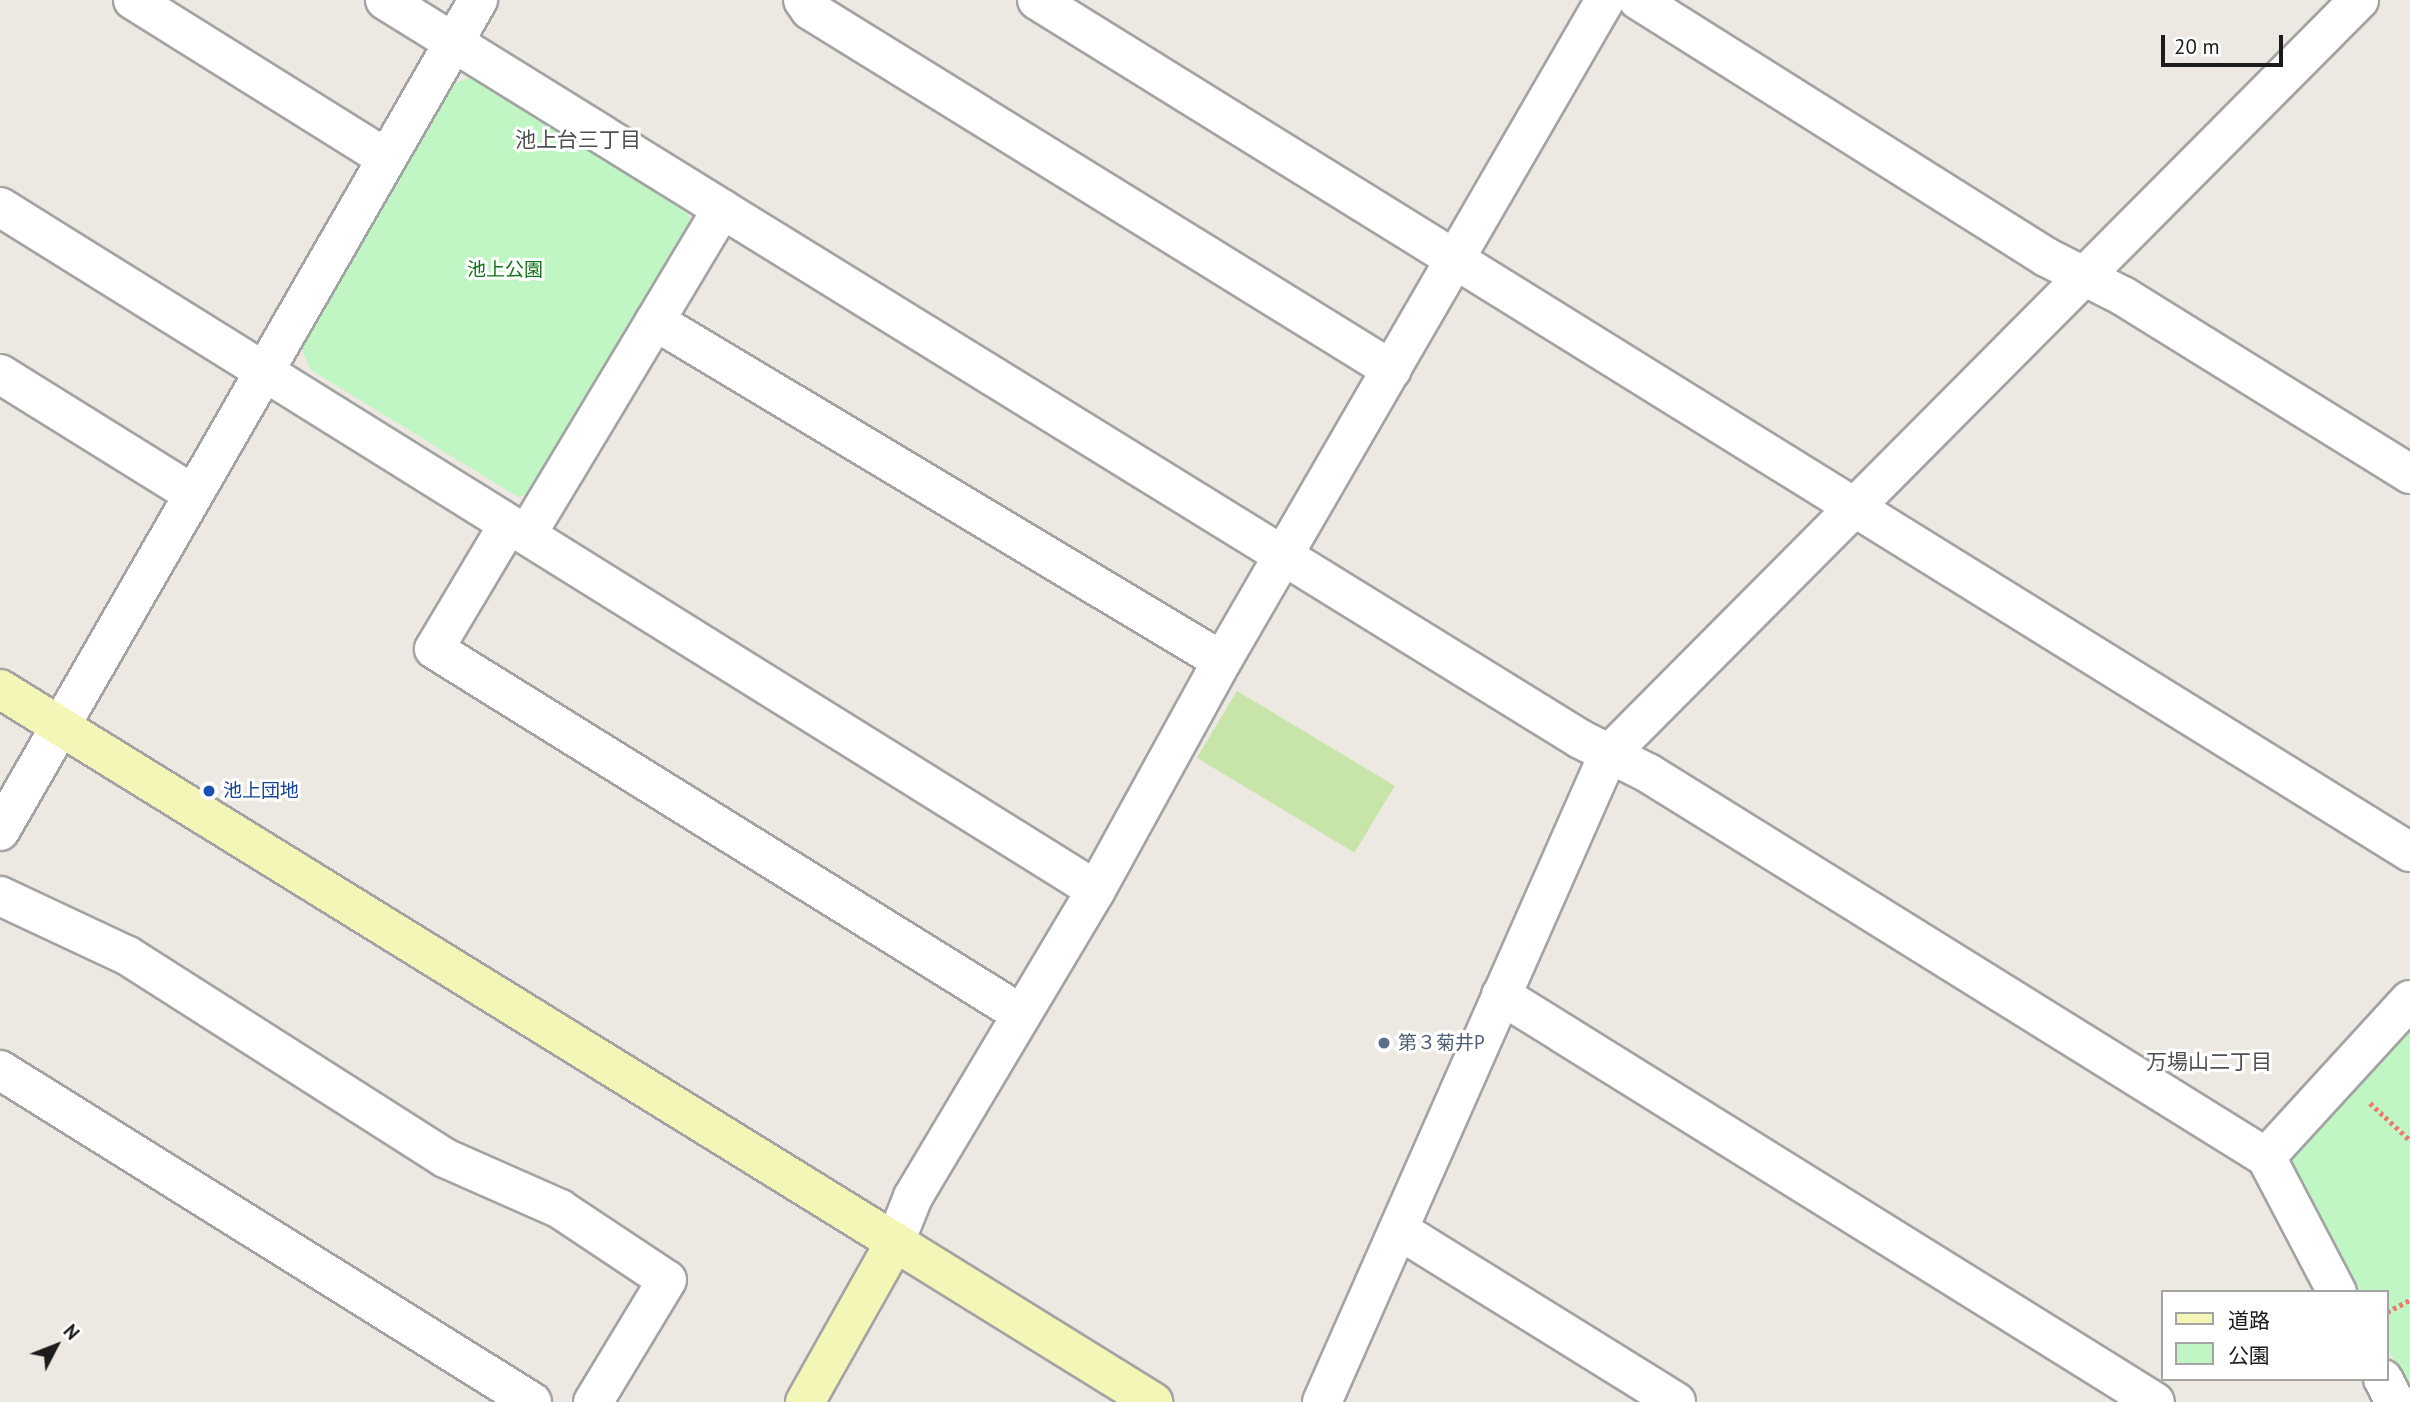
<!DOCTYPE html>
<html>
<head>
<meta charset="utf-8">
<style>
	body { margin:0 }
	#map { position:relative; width:2410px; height:1402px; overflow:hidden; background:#ede9e2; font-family:"PT Sans","Noto Sans JP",sans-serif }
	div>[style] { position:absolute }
	.grass>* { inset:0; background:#c7e5a9; transform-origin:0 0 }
	.park>* { inset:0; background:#bff6c3 }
	.path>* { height:4.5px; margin-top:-2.25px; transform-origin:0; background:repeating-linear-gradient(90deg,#f3796d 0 3.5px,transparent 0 7px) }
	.roads { filter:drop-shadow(2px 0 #a3a3a3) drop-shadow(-2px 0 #a3a3a3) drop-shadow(0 2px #a3a3a3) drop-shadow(0 -2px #a3a3a3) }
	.street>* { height:38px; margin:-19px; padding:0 19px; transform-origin:19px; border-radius:19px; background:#fff }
	.secondary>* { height:38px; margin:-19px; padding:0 19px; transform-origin:19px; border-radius:19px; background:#f3f6b7 }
	.dots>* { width:19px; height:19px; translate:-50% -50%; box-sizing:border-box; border:4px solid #fff; border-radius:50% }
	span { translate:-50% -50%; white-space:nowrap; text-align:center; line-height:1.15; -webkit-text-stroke:6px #fff; paint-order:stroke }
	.park-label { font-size:19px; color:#107417 }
	.transit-label { font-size:19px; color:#164399 }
	.left { translate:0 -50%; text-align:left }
	.service-label { font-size:19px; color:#4e5e75 }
	.neighbourhood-label { font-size:21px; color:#4f4f4f }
	.legend { position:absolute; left:2161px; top:1290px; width:228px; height:91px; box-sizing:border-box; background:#fff; border:2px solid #a4a4a4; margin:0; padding:9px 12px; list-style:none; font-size:21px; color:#1c1c1c }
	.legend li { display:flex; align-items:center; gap:14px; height:35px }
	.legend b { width:35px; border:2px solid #a4a4a4 }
	.north { position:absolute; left:21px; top:1311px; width:70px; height:70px; -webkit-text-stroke:5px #fff; paint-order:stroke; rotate:48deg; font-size:19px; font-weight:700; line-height:28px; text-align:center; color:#1c1c1c }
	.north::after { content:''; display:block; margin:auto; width:24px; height:32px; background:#1c1c1c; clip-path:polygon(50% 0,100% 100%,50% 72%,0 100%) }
	.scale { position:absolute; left:2161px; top:35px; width:122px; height:32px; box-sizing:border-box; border:4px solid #1c1c1c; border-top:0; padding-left:9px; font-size:21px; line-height:24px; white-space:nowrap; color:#1c1c1c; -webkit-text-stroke:5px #fff; paint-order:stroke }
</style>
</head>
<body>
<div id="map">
	<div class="grass">
		<div style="left:1237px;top:691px;width:184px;height:78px;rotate:31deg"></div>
	</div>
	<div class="park">
		<div style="clip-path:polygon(472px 77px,685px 208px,696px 231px,538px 491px,518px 497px,311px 370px,298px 341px,442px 88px)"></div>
		<div style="clip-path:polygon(2410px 1021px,2410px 1390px,2387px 1347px,2387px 1292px,2357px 1292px,2291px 1168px,2292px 1149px)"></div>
	</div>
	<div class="path">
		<div style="left:2370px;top:1103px;width:54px;rotate:42.8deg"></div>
		<div style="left:2387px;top:1312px;width:26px;rotate:-28deg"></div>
	</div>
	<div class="roads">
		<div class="street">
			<div style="left:133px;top:0;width:296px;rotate:32deg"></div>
			<div style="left:385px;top:0;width:397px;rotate:31.8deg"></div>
			<div style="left:722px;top:209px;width:131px;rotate:120.9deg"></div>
			<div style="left:655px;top:321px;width:661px;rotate:30.95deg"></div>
			<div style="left:803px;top:0;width:12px;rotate:55deg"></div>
			<div style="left:810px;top:10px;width:684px;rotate:31.74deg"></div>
			<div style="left:1037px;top:0;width:1616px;rotate:31.82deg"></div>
			<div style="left:1638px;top:0;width:482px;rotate:32.2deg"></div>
			<div style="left:2046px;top:257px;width:86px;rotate:26.9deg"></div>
			<div style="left:2123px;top:296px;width:338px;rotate:31.8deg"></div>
			<div style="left:0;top:207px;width:1291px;rotate:31.93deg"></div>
			<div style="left:722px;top:209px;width:1008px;rotate:31.7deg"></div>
			<div style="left:1580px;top:739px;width:76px;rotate:26.6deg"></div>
			<div style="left:1648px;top:773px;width:728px;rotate:31.86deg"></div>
			<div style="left:2266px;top:1157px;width:213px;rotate:-47.5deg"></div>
			<div style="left:0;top:374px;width:227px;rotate:31.9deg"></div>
			<div style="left:508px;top:525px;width:144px;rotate:120.8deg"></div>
			<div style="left:434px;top:649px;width:691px;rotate:31.87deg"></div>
			<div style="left:527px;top:534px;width:249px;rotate:-59deg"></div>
			<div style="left:0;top:831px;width:959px;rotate:-60.09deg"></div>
			<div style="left:0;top:896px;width:141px;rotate:25.1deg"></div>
			<div style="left:128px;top:956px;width:376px;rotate:32.5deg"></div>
			<div style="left:445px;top:1158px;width:126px;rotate:23.9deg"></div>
			<div style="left:560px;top:1209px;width:128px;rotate:33.6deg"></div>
			<div style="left:667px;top:1280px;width:143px;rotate:121.2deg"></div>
			<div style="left:1501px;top:995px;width:770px;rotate:31.9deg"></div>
			<div style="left:0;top:1070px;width:627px;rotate:31.97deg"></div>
			<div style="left:2266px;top:1157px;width:153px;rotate:62.3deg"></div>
			<div style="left:1399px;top:1230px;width:326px;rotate:31.8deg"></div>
			<div style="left:895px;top:1242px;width:48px;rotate:-68.2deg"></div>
			<div style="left:913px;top:1197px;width:357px;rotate:-59.2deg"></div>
			<div style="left:1096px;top:890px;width:261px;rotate:-61.2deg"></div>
			<div style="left:1222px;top:661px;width:764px;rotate:-59.91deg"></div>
			<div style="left:2383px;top:1379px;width:26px;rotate:62deg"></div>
			<div style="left:1322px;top:1402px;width:707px;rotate:-66.15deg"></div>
			<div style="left:1608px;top:755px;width:1065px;rotate:-45.15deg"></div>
		</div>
		<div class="secondary">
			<div style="left:0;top:689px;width:1052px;rotate:31.71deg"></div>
			<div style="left:805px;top:1402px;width:184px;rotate:-60.6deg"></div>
			<div style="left:895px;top:1242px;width:304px;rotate:31.8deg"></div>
		</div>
	</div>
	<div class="dots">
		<div style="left:209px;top:791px;background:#1a4fb4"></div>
		<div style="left:1384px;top:1043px;background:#5c6f8a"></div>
	</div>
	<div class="park-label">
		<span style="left:505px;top:270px">池上公園</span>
	</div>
	<div class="transit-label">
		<span class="left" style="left:223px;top:791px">池上団地</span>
	</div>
	<div class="service-label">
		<span class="left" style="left:1398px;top:1043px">第３菊井P</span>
	</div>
	<div class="neighbourhood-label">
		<span style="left:578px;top:140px">池上台三丁目</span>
		<span style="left:2209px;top:1062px">万場山二丁目</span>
	</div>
	<ul class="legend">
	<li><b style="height:9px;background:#f3f6b7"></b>道路</li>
	<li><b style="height:19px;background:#bff6c3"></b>公園</li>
	</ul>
	<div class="north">N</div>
	<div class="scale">20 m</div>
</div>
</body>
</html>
